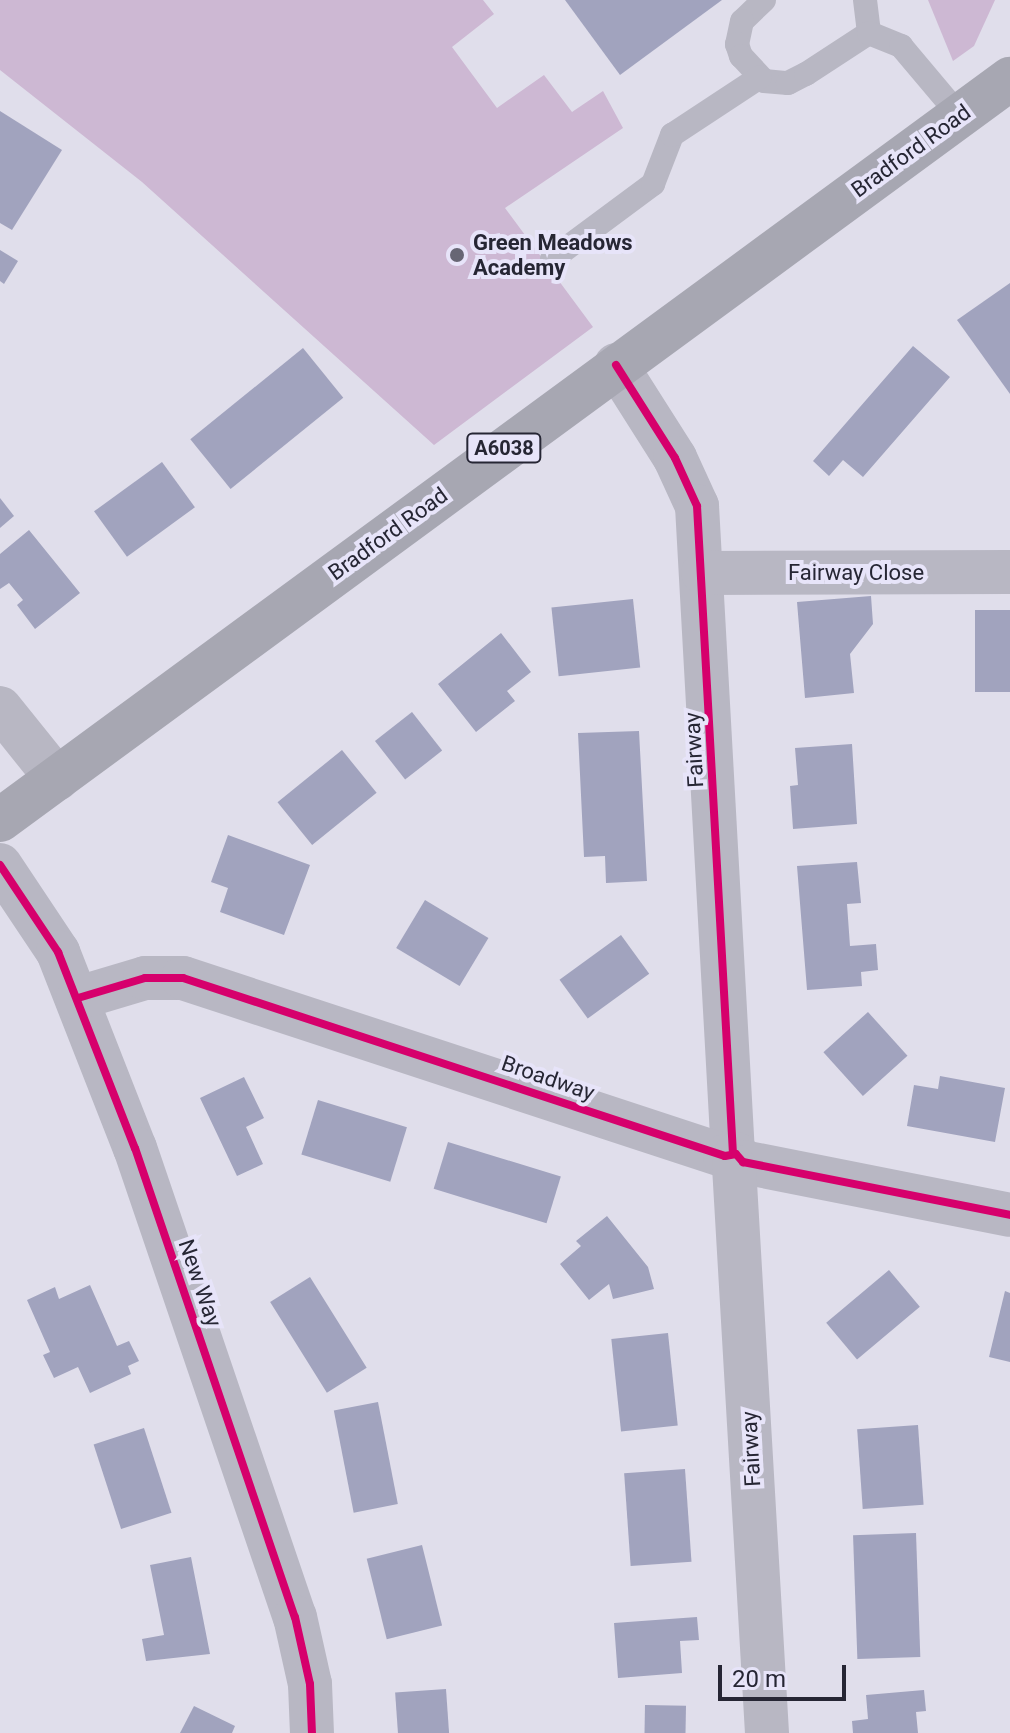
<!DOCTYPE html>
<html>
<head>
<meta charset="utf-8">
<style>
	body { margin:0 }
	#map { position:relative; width:1010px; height:1733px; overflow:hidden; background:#e0deeb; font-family:Roboto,sans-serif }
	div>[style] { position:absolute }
	.green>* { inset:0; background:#cdb8d3 }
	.building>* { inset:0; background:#a1a3be; transform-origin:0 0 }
	.lane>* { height:24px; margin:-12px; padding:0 12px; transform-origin:12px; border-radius:12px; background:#b8b7c3 }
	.street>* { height:44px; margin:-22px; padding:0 22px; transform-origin:22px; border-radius:22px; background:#b8b7c3 }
	.primary>* { height:44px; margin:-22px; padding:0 22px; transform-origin:22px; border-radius:22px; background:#a7a7b2 }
	.cycleway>* { height:8px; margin:-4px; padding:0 4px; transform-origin:4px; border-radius:4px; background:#d6006c }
	.dots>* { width:22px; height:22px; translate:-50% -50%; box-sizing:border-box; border:4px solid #e7e4f9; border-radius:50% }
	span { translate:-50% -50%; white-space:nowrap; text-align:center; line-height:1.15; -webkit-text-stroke:8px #e7e4f9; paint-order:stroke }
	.shield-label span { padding:2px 6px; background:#e7e4f9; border:2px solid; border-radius:6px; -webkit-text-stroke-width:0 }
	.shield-label { font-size:20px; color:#262634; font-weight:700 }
	.street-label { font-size:22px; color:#262634 }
	.poi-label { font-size:22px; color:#262634; font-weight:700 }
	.left { translate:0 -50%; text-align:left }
	.scale { position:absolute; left:718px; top:1665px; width:128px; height:36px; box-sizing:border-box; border:4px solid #262634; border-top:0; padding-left:10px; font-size:24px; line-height:28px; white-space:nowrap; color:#262634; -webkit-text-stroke:6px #e7e4f9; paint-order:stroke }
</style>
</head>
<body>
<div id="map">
	<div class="green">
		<div style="clip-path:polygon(0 0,483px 0,494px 14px,452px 47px,497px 108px,544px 75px,572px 112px,603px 91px,623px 128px,505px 208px,593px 327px,434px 445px,142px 182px,0 70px)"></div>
		<div style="clip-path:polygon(928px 0,995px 0,974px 46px,953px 61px)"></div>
	</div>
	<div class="building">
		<div style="clip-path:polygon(565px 0,722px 0,620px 75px)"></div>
		<div style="clip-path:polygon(0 111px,62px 150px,12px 230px,0 223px)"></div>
		<div style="clip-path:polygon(0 250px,18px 261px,4px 284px,0 281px)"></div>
		<div style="clip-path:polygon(1010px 283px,1010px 394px,957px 320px)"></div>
		<div style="clip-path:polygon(913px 346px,950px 377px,863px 477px,843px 460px,829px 476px,813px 461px)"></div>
		<div style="left:303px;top:348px;width:64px;height:145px;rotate:51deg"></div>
		<div style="left:162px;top:462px;width:56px;height:84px;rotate:54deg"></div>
		<div style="clip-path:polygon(0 498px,14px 516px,0 528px)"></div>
		<div style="clip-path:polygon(29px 530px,80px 593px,35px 629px,17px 605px,23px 600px,9px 583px,0 589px,0 554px)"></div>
		<div style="clip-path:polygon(871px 596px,873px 624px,850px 654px,854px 693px,805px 698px,797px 602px)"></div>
		<div style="left:633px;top:599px;width:69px;height:82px;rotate:84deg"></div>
		<div style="left:1010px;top:610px;width:82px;height:35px;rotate:90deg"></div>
		<div style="clip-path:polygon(501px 633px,531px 672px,507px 691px,515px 701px,476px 732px,438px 684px)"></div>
		<div style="left:412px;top:712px;width:49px;height:47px;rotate:52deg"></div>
		<div style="clip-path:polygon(639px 731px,647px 881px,606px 883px,605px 856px,584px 857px,578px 733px)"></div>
		<div style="clip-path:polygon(852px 744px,857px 824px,793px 829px,790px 786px,798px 785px,795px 748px)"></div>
		<div style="left:342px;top:750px;width:55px;height:83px;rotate:51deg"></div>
		<div style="clip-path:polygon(228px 835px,310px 865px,284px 935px,220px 912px,228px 888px,211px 882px)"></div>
		<div style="clip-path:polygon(857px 862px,861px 903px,847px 904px,850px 946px,876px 944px,878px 970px,861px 972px,862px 986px,807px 990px,797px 866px)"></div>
		<div style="left:425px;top:900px;width:74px;height:56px;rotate:31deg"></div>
		<div style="left:621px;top:935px;width:48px;height:76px;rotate:54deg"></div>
		<div style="left:868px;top:1012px;width:59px;height:60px;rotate:48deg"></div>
		<div style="clip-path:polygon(940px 1076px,1005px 1088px,995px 1142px,907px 1126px,914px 1085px,938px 1089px)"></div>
		<div style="clip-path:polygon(244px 1077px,264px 1118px,246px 1127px,263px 1164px,237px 1176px,200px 1098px)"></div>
		<div style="left:318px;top:1100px;width:93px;height:57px;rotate:17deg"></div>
		<div style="left:448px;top:1142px;width:118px;height:49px;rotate:17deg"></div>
		<div style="clip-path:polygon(607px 1216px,648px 1267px,654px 1289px,613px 1299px,609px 1284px,589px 1300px,560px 1264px,581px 1246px,576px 1241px)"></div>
		<div style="left:889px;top:1270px;width:48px;height:82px;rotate:50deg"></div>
		<div style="left:310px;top:1277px;width:107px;height:47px;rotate:58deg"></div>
		<div style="clip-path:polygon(90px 1285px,117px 1346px,129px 1341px,139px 1361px,128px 1366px,131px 1374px,90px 1393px,78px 1367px,54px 1378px,43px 1355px,50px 1352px,27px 1300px,55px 1287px,59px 1299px)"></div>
		<div style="clip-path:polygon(1005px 1291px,1010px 1293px,1010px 1362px,989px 1357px)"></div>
		<div style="left:668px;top:1333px;width:93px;height:57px;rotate:84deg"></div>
		<div style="left:378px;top:1402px;width:104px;height:45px;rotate:79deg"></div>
		<div style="left:918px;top:1425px;width:80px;height:61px;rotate:86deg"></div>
		<div style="left:144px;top:1428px;width:89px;height:53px;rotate:72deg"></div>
		<div style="left:685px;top:1469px;width:93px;height:61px;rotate:86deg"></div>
		<div style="left:916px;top:1533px;width:124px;height:63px;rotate:88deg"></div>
		<div style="left:422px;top:1545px;width:83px;height:57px;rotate:76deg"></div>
		<div style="clip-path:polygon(191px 1557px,210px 1654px,146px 1661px,142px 1639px,164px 1635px,150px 1565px)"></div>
		<div style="clip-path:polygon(697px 1617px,699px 1640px,680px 1641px,682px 1673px,618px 1678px,614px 1623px)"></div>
		<div style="left:446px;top:1689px;width:44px;height:51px;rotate:86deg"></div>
		<div style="clip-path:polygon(924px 1690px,926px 1711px,916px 1712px,918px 1733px,853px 1733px,852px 1721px,868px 1719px,866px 1695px)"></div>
		<div style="left:645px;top:1705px;width:41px;height:28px;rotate:1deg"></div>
		<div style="clip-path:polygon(194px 1706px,235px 1726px,232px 1733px,180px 1733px)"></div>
	</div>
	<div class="lane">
		<div style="left:764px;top:0;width:30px;rotate:136deg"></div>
		<div style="left:742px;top:21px;width:24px;rotate:102deg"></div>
		<div style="left:737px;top:44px;width:13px;rotate:72deg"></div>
		<div style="left:741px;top:56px;width:34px;rotate:47deg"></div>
		<div style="left:764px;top:81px;width:24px;rotate:5deg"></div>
		<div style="left:788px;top:83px;width:20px;rotate:-27deg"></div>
		<div style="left:806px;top:74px;width:75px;rotate:-33.1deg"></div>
		<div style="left:865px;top:0;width:33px;rotate:83deg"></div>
		<div style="left:869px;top:33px;width:35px;rotate:22deg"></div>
		<div style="left:901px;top:46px;width:92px;rotate:49.9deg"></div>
		<div style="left:552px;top:259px;width:126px;rotate:-36.6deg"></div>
		<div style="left:653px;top:184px;width:53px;rotate:-68.8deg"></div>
		<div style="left:672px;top:135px;width:105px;rotate:-33.4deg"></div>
	</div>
	<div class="street">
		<div style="left:616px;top:365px;width:110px;rotate:57.6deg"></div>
		<div style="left:675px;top:458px;width:53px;rotate:65.4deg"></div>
		<div style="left:697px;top:506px;width:649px;rotate:86.82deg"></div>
		<div style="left:703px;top:573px;width:307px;rotate:-0.2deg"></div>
		<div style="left:0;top:708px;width:91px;rotate:51.2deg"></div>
		<div style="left:0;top:865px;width:105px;rotate:56.3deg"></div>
		<div style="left:58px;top:952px;width:211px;rotate:68.6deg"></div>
		<div style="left:135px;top:1148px;width:496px;rotate:71.2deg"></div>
		<div style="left:295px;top:1617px;width:69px;rotate:77.4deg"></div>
		<div style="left:310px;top:1684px;width:49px;rotate:87.7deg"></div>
		<div style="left:78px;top:998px;width:70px;rotate:-16.6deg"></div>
		<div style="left:145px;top:978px;width:38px"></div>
		<div style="left:183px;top:978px;width:570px;rotate:18.18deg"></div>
		<div style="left:725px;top:1156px;width:11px;rotate:-10deg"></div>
		<div style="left:736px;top:1154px;width:11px;rotate:49deg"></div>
		<div style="left:743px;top:1162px;width:272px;rotate:11.2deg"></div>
		<div style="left:734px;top:1166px;width:568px;rotate:86.67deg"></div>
	</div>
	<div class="primary">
		<div style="left:0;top:820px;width:1253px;rotate:-36.27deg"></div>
	</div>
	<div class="cycleway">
		<div style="left:616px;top:365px;width:110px;rotate:57.6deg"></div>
		<div style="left:675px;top:458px;width:53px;rotate:65.4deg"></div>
		<div style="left:697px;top:506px;width:649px;rotate:86.82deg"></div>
		<div style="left:0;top:865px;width:105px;rotate:56.3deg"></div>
		<div style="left:58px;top:952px;width:211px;rotate:68.6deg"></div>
		<div style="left:135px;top:1148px;width:496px;rotate:71.2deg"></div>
		<div style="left:295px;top:1617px;width:69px;rotate:77.4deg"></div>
		<div style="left:310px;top:1684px;width:49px;rotate:87.7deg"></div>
		<div style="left:78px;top:998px;width:70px;rotate:-16.6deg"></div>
		<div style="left:145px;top:978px;width:38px"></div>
		<div style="left:183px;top:978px;width:570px;rotate:18.18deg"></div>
		<div style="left:725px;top:1156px;width:11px;rotate:-10deg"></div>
		<div style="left:736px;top:1154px;width:11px;rotate:49deg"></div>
		<div style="left:743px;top:1162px;width:272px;rotate:11.2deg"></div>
	</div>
	<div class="dots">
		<div style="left:457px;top:255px;background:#676674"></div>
	</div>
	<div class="shield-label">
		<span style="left:504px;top:448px">A6038</span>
	</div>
	<div class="street-label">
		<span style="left:911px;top:151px;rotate:-36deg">Bradford Road</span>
		<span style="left:388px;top:534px;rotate:-36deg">Bradford Road</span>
		<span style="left:856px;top:573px">Fairway Close</span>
		<span style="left:694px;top:750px;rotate:-93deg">Fairway</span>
		<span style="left:548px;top:1078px;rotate:19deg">Broadway</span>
		<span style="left:200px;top:1283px;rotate:71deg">New Way</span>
		<span style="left:751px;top:1449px;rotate:-93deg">Fairway</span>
	</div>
	<div class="poi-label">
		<span class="left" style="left:473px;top:255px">Green Meadows<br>Academy</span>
	</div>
	<div class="scale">20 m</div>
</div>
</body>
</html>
